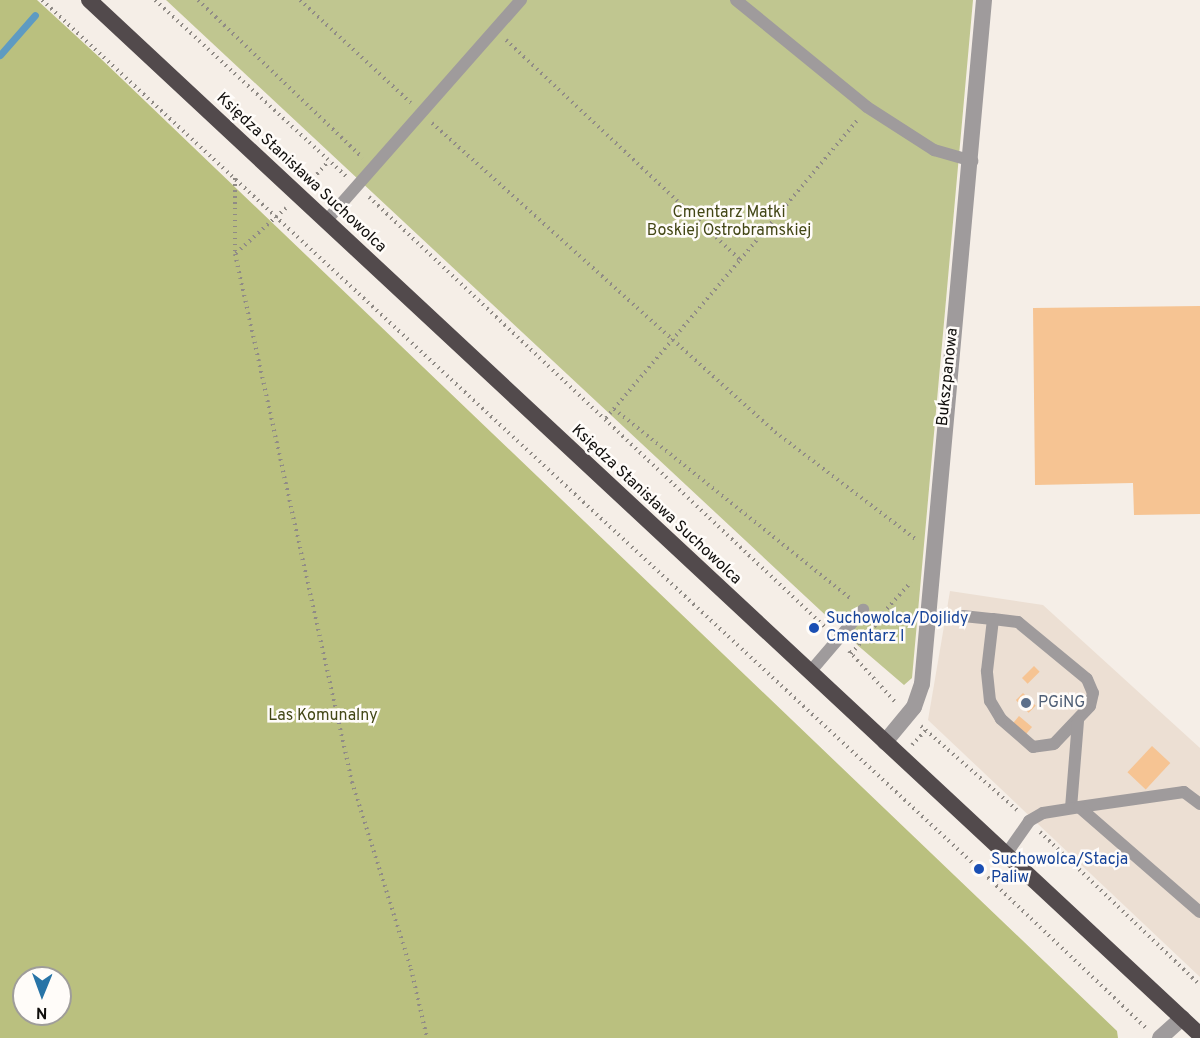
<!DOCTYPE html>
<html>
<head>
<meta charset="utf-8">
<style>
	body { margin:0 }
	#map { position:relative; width:1200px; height:1038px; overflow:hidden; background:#f5eee7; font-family:Overpass,sans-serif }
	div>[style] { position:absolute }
	.built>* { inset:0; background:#ecdfd3 }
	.green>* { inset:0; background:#c0c690 }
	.forest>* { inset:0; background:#bac07f }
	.stream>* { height:7px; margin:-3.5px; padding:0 3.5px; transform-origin:3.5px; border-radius:3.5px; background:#5e9bc2 }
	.building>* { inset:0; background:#f6c493; transform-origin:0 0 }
	.path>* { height:4px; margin-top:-2px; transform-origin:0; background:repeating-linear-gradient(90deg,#908b86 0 1.5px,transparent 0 6px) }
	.service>* { height:12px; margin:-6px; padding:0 6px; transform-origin:6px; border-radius:6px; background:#9f9b9c }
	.minor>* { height:16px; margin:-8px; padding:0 8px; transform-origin:8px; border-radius:8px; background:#9f9b9c }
	.trunk>* { height:16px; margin:-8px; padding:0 8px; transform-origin:8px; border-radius:8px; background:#524a4c }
	.dots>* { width:16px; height:16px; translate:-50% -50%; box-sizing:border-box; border:3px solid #fffcf9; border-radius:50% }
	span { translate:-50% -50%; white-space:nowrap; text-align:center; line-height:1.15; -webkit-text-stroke:5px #fffcf9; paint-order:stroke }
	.street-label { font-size:16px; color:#100e0c }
	.park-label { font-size:16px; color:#434716 }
	.transit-label { font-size:16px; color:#164399 }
	.left { translate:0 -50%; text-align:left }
	.service-label { font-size:16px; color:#4e5e75 }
	.north { position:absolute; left:12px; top:966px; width:60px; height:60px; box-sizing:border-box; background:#fffcf9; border:2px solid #9f9d9a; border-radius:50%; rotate:181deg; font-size:16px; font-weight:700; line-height:24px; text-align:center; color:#100e0c }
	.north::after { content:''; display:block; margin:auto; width:21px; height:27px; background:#2874a7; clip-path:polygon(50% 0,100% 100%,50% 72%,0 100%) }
</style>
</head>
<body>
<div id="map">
	<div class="built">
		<div style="clip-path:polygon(950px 591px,1043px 605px,1200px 748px,1200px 977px,928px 720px)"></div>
	</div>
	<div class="green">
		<div style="clip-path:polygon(166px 0,973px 0,912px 678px,904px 685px,855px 643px,860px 637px,841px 618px,835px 624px)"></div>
	</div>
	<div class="forest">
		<div style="clip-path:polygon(evenodd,0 0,37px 0,99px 57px,1117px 1031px,1118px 1038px,0 1038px,0 0,24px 978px,60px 978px,60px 1014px,24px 1014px,24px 978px)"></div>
	</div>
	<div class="stream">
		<div style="left:0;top:55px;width:53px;rotate:-48.8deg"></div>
	</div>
	<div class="building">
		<div style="clip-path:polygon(1200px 306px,1200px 514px,1134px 515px,1133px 483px,1035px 485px,1033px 308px)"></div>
		<div style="left:1034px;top:666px;width:8px;height:17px;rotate:45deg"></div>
		<div style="left:1023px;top:693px;width:18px;height:10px;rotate:45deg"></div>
		<div style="left:1019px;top:716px;width:17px;height:18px;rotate:40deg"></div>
		<div style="left:1152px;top:746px;width:25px;height:36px;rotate:43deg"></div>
	</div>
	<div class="path">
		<div style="left:42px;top:0;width:1278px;rotate:42.84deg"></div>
		<div style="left:979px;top:869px;width:231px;rotate:43.6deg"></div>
		<div style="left:155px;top:0;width:260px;rotate:42.7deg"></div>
		<div style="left:198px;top:0;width:228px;rotate:43.8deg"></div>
		<div style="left:300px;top:0;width:151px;rotate:42.9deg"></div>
		<div style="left:506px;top:40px;width:321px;rotate:43.2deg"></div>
		<div style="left:740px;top:260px;width:185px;rotate:-50deg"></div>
		<div style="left:432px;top:123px;width:462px;rotate:42deg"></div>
		<div style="left:775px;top:432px;width:178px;rotate:37.3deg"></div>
		<div style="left:235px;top:178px;width:75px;rotate:90deg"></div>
		<div style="left:309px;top:183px;width:30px;rotate:-48deg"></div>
		<div style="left:369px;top:197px;width:628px;rotate:43.32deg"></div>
		<div style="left:286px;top:208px;width:69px;rotate:138deg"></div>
		<div style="left:235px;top:254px;width:541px;rotate:77.51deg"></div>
		<div style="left:352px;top:782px;width:196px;rotate:72.5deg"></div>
		<div style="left:411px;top:969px;width:71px;rotate:76.9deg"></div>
		<div style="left:614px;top:409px;width:305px;rotate:38.7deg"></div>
		<div style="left:606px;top:418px;width:207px;rotate:-49.7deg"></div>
		<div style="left:875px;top:622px;width:54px;rotate:-48deg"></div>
		<div style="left:849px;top:651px;width:70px;rotate:47.9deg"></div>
		<div style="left:851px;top:654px;width:40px;rotate:-50deg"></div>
		<div style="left:921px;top:726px;width:128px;rotate:41.2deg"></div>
		<div style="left:912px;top:745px;width:21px;rotate:-47deg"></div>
		<div style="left:1040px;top:832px;width:221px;rotate:43.7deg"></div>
	</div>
	<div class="service">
		<div style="left:736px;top:0;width:169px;rotate:39.2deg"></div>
		<div style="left:867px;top:107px;width:80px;rotate:32.7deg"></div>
		<div style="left:934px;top:150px;width:40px;rotate:16deg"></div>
		<div style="left:326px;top:221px;width:295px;rotate:-48.6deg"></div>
		<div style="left:963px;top:616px;width:30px;rotate:6deg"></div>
		<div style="left:993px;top:619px;width:25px;rotate:7deg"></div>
		<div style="left:1018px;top:622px;width:89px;rotate:39.6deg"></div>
		<div style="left:1087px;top:679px;width:15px;rotate:67deg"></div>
		<div style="left:1093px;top:693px;width:13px;rotate:103deg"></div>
		<div style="left:1090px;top:706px;width:52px;rotate:133.5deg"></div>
		<div style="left:1054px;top:744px;width:21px;rotate:172deg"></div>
		<div style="left:1033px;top:747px;width:43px;rotate:-138.8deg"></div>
		<div style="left:1001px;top:719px;width:21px;rotate:-121deg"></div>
		<div style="left:990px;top:701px;width:30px;rotate:-96deg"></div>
		<div style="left:987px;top:671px;width:52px;rotate:-83.4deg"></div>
		<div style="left:810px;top:672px;width:82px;rotate:-49.5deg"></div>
		<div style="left:1079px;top:807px;width:106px;rotate:-8.1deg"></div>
		<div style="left:1184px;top:792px;width:20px;rotate:37deg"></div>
		<div style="left:1071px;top:808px;width:87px;rotate:-85.4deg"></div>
		<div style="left:1007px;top:853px;width:39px;rotate:-55deg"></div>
		<div style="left:1029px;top:821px;width:16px;rotate:-30deg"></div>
		<div style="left:1043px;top:813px;width:36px;rotate:-9deg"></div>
		<div style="left:1079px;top:807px;width:160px;rotate:41deg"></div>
	</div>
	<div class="minor">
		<div style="left:885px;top:742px;width:45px;rotate:-50.4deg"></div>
		<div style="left:914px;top:707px;width:24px;rotate:-71deg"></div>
		<div style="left:922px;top:684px;width:687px;rotate:-84.82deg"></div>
		<div style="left:1160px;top:1038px;width:30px;rotate:-42deg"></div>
	</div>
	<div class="trunk">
		<div style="left:89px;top:0;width:1518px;rotate:42.97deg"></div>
	</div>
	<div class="dots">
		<div style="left:814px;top:628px;background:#1a4fb4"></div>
		<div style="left:1026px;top:703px;background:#5c6f8a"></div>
		<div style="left:979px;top:869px;background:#1a4fb4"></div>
	</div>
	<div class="street-label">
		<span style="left:301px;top:173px;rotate:43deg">Księdza Stanisława Suchowolca</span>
		<span style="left:948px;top:377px;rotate:-84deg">Bukszpanowa</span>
		<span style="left:656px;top:505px;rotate:43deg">Księdza Stanisława Suchowolca</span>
	</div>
	<div class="park-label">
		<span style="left:729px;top:222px">Cmentarz Matki<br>Boskiej Ostrobramskiej</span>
		<span style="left:323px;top:716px">Las Komunalny</span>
	</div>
	<div class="transit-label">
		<span class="left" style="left:826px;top:628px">Suchowolca/Dojlidy<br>Cmentarz I</span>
		<span class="left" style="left:991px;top:869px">Suchowolca/Stacja<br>Paliw</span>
	</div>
	<div class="service-label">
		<span class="left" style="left:1038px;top:703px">PGiNG</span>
	</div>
	<div class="north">N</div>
</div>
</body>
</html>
